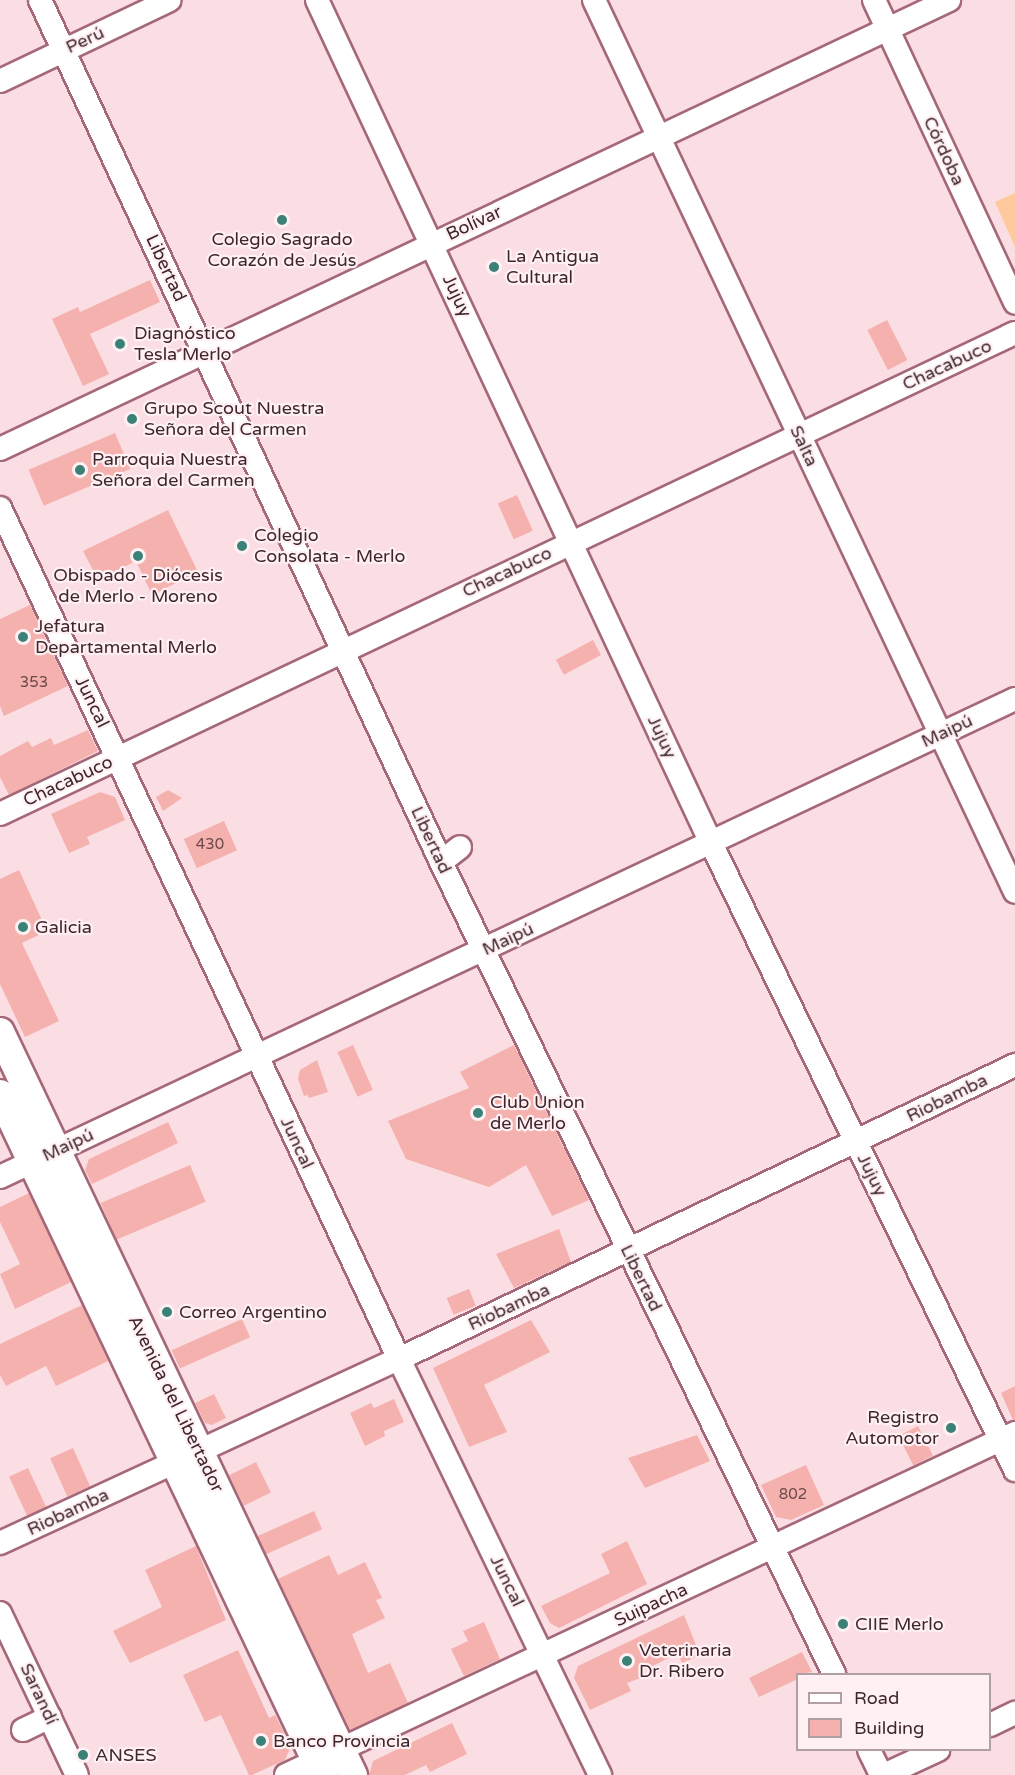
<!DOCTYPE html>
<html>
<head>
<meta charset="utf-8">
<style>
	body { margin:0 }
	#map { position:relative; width:1015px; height:1775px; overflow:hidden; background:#fbdee4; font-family:"Varela Round",sans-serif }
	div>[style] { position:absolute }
	.green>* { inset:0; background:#feca9d }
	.building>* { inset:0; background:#f5b1ad; transform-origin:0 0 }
	.roads { filter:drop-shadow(2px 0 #a56878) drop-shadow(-2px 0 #a56878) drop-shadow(0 2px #a56878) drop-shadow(0 -2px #a56878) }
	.minor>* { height:22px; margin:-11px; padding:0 11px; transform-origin:11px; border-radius:11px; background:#fff }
	.major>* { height:28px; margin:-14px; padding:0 14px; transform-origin:14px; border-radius:14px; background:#fff }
	.dots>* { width:16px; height:16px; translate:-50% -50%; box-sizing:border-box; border:3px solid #fef0f3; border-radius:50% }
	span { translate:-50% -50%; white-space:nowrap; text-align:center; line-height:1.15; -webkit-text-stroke:4.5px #fef0f3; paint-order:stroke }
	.number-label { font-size:15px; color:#6c494c }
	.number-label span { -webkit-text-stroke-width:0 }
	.street-label { font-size:18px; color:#3f262c }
	.poi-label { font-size:18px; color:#3f262c }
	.left { translate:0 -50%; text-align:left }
	.right { translate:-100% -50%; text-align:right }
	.legend { position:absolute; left:796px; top:1673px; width:195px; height:78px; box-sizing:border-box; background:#fef0f3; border:2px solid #b29fa3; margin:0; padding:8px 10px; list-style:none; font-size:18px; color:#3f262c }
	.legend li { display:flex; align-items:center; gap:12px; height:30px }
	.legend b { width:30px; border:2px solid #b29fa3 }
</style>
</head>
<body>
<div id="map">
	<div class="green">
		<div style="clip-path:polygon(1015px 193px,1015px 247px,995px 202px)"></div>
	</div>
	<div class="building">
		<div style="clip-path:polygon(150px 280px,160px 302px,90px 334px,109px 374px,83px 386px,52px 319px,78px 307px,80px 312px)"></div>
		<div style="left:887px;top:320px;width:45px;height:22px;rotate:63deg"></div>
		<div style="left:115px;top:433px;width:39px;height:94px;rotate:67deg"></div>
		<div style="left:517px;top:495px;width:39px;height:21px;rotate:66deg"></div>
		<div style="clip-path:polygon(168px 510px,198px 572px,152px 595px,136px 561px,98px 580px,83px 551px)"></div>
		<div style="clip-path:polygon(30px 605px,68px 686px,4px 716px,0 706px,0 619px)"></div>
		<div style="left:593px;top:640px;width:17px;height:42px;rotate:62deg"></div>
		<div style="clip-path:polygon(88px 730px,98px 751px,9px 795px,0 777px,0 756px,28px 741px,32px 747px,51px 738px,54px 745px)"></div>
		<div style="clip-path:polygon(168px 790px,182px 798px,163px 811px,156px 797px)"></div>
		<div style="clip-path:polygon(100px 792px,115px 797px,125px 820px,87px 837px,90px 844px,69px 853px,51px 814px)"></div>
		<div style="left:224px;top:821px;width:32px;height:44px;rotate:66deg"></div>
		<div style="clip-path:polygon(19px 870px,47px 931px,22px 943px,59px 1021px,25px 1037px,0 984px,0 879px)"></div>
		<div style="left:353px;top:1045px;width:49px;height:17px;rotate:66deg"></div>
		<div style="clip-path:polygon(514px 1045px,589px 1200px,552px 1216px,526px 1165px,489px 1187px,406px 1159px,388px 1121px,469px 1088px,460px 1072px)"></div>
		<div style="clip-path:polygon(317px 1060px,328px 1092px,309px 1098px,308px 1095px,304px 1096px,298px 1079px,300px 1070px)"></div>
		<div style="clip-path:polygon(168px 1122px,178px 1143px,92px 1184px,85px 1170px,89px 1159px)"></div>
		<div style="left:190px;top:1165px;width:40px;height:97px;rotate:67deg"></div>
		<div style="clip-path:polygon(29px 1193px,71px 1282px,15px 1309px,0 1274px,20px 1264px,0 1222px,0 1207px)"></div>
		<div style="clip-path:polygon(559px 1229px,571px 1262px,514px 1288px,496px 1254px)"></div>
		<div style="left:469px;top:1289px;width:18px;height:24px;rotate:68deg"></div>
		<div style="clip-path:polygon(82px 1305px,108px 1361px,56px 1386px,46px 1366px,6px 1386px,0 1375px,0 1344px)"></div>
		<div style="left:242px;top:1319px;width:20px;height:77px;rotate:66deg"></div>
		<div style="clip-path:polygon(531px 1320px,550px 1352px,484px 1385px,507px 1432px,469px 1447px,433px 1368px)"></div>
		<div style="clip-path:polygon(1015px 1386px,1015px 1420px,1013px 1420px,1001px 1393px)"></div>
		<div style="clip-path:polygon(214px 1394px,226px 1418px,212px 1425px,205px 1423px,195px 1403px)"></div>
		<div style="clip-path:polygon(394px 1399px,404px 1422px,384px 1431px,385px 1436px,365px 1446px,350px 1413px,371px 1403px,374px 1408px)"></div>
		<div style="left:918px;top:1426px;width:33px;height:22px;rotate:63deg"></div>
		<div style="clip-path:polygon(697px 1435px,710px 1461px,645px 1488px,628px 1458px)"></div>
		<div style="left:73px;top:1448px;width:42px;height:25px;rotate:66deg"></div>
		<div style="left:256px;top:1462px;width:34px;height:30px;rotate:64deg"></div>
		<div style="clip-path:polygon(806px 1465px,824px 1505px,791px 1520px,776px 1517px,761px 1485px)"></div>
		<div style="left:28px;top:1468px;width:43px;height:21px;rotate:65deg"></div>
		<div style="left:314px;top:1511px;width:20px;height:62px;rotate:66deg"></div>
		<div style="clip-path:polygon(627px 1541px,647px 1584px,559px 1628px,550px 1623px,541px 1606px,610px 1573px,601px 1554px)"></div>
		<div style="clip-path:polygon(196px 1546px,226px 1620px,130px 1663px,113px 1631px,162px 1607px,145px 1570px)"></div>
		<div style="clip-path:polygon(329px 1555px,338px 1575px,365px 1562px,382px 1598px,376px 1600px,385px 1618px,352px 1634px,368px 1673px,390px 1663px,408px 1703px,350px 1730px,278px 1579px)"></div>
		<div style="clip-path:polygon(684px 1615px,700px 1655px,682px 1663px,678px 1653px,641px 1672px,643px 1677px,627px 1683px,631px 1691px,590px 1710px,574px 1678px,578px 1666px)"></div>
		<div style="clip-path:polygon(484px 1622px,500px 1659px,464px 1676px,451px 1649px,468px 1641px,463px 1631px)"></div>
		<div style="clip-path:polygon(238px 1650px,269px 1718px,275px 1715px,291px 1746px,285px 1760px,252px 1775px,249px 1775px,221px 1715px,205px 1722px,183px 1675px)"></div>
		<div style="clip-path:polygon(802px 1652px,812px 1672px,798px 1674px,798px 1679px,759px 1697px,749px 1678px)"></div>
		<div style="clip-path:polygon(452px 1723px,467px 1754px,430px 1772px,426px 1765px,405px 1775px,369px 1775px,373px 1761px)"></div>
	</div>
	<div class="roads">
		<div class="minor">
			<div style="left:40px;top:0;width:951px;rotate:65.05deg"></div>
			<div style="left:441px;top:862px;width:902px;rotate:64.17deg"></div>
			<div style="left:317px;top:0;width:931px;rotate:64.95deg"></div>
			<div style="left:711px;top:843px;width:697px;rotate:64.13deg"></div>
			<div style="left:594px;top:0;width:986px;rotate:64.73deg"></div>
			<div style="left:874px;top:0;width:334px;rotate:65deg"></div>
			<div style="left:0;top:81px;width:188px;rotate:-25.5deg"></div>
			<div style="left:0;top:449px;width:1050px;rotate:-25.32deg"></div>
			<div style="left:0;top:508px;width:940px;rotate:64.88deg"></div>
			<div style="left:399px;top:1359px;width:462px;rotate:64.2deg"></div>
			<div style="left:0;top:814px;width:1123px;rotate:-25.36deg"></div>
			<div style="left:441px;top:862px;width:24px;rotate:-38deg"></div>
			<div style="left:0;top:1177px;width:1122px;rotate:-25.22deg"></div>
			<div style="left:0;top:1543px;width:439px;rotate:-24.8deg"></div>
			<div style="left:399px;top:1359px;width:683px;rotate:-25.51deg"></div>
			<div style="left:0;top:1613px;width:179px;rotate:64.6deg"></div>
			<div style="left:990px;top:1725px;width:28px;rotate:-26deg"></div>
			<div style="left:23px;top:1730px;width:30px;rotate:-26deg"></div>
			<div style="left:869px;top:1750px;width:28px;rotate:64deg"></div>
			<div style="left:286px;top:1775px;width:805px;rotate:-25.13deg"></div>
			<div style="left:884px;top:1775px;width:60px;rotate:-24.8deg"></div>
		</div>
		<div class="major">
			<div style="left:0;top:1032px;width:823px;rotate:64.59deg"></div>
			<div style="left:0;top:1094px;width:754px;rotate:64.62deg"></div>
		</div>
	</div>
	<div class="dots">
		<div style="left:282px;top:220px;background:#3c8177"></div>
		<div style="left:494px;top:267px;background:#3c8177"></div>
		<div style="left:120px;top:344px;background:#3c8177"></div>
		<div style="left:132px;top:419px;background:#3c8177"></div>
		<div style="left:80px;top:470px;background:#3c8177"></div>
		<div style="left:242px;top:546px;background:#3c8177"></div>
		<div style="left:138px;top:556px;background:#3c8177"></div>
		<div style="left:23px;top:637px;background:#3c8177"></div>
		<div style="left:23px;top:927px;background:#3c8177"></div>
		<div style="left:478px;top:1113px;background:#3c8177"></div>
		<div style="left:167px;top:1312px;background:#3c8177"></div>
		<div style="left:951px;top:1428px;background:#3c8177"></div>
		<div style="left:843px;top:1624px;background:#3c8177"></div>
		<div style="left:627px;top:1661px;background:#3c8177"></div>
		<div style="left:261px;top:1741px;background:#3c8177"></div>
		<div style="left:83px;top:1755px;background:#3c8177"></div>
	</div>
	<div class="number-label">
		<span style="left:34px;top:683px">353</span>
		<span style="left:210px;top:845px">430</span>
		<span style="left:793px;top:1495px">802</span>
	</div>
	<div class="street-label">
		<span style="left:85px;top:40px;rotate:-25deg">Perú</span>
		<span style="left:944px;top:151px;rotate:65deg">Córdoba</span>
		<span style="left:474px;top:223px;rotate:-25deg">Bolívar</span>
		<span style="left:166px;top:268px;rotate:65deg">Libertad</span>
		<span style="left:457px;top:296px;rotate:65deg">Jujuy</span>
		<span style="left:947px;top:365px;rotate:-25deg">Chacabuco</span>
		<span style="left:804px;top:446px;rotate:65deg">Salta</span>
		<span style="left:507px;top:572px;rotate:-25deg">Chacabuco</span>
		<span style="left:92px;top:702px;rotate:64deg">Juncal</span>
		<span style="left:947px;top:731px;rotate:-25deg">Maipú</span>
		<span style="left:662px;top:737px;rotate:65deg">Jujuy</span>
		<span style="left:68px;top:781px;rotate:-25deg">Chacabuco</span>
		<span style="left:431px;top:840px;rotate:65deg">Libertad</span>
		<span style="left:508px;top:939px;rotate:-25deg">Maipú</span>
		<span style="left:947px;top:1098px;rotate:-26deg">Riobamba</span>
		<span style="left:297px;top:1143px;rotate:65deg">Juncal</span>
		<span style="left:68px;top:1145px;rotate:-25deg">Maipú</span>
		<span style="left:872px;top:1175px;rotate:64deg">Jujuy</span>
		<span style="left:641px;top:1278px;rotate:64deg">Libertad</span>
		<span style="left:509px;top:1307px;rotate:-25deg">Riobamba</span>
		<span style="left:176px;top:1404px;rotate:64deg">Avenida del Libertador</span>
		<span style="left:68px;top:1512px;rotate:-25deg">Riobamba</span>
		<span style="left:507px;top:1581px;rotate:64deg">Juncal</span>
		<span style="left:651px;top:1605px;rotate:-25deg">Suipacha</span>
		<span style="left:39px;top:1694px;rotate:65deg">Sarandí</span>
	</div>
	<div class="poi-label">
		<span style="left:282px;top:250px">Colegio Sagrado<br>Corazón de Jesús</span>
		<span class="left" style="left:506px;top:267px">La Antigua<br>Cultural</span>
		<span class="left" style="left:134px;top:344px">Diagnóstico<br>Tesla Merlo</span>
		<span class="left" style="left:144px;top:419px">Grupo Scout Nuestra<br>Señora del Carmen</span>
		<span class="left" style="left:92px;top:470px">Parroquia Nuestra<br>Señora del Carmen</span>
		<span class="left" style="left:254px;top:546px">Colegio<br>Consolata - Merlo</span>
		<span style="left:138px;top:586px">Obispado - Diócesis<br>de Merlo - Moreno</span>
		<span class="left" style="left:35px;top:637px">Jefatura<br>Departamental Merlo</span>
		<span class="left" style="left:35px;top:927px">Galicia</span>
		<span class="left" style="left:490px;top:1113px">Club Union<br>de Merlo</span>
		<span class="left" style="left:179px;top:1312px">Correo Argentino</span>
		<span class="right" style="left:939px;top:1428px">Registro<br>Automotor</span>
		<span class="left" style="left:855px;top:1624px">CIIE Merlo</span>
		<span class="left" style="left:639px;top:1661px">Veterinaria<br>Dr. Ribero</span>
		<span class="left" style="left:273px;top:1741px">Banco Provincia</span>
		<span class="left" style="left:95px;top:1755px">ANSES</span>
	</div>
	<ul class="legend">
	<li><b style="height:8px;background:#fff"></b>Road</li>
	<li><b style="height:16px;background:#f5b1ad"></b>Building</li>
	</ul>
</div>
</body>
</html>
